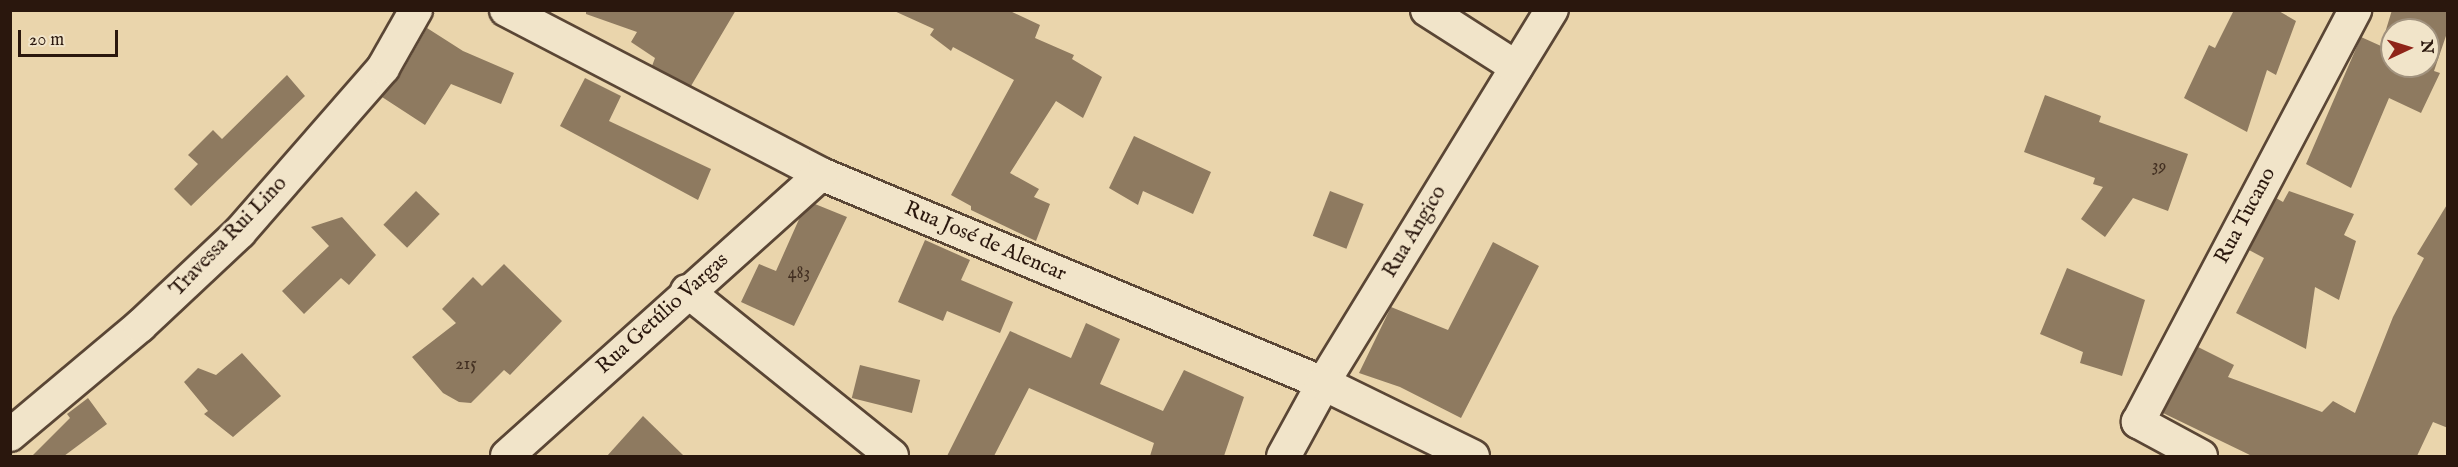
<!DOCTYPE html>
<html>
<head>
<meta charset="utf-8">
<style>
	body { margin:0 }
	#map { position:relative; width:2458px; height:467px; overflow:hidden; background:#ead5ac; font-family:"IM FELL English",serif }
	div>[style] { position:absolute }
	.building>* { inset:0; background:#8e7a60; transform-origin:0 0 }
	.roads { filter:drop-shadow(2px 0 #5a4635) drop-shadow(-2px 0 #5a4635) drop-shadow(0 2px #5a4635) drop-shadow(0 -2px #5a4635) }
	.minor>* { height:32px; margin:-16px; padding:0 16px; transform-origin:16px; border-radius:16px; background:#f1e4c9 }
	.tertiary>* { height:33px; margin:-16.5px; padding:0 16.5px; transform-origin:16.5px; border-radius:16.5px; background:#f1e4c9 }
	span { translate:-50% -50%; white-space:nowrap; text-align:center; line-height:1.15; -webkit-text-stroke:6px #f1e4c9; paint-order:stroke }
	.number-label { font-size:18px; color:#433022 }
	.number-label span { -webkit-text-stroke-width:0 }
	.street-label { font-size:21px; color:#2a170d }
	.frame { position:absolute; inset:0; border:12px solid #2a170d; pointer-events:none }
	.north { position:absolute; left:2380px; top:18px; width:60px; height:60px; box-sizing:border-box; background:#f1e4c9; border:2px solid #a1927e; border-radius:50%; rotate:86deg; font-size:16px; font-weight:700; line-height:24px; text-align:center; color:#2a170d }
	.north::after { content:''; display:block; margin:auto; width:21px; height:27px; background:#8f2418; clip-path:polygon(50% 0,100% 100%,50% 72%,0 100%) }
	.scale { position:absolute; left:18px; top:30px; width:100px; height:27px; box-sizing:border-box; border:3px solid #2a170d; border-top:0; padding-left:8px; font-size:18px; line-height:21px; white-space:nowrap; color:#2a170d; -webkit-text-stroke:4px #f1e4c9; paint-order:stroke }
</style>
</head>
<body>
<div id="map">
	<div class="building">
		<div style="clip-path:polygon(586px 10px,736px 10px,691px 86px,652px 66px,655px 58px,631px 42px,637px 32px,586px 14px)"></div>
		<div style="clip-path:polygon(892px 10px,1010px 11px,1040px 25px,1035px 38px,1074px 55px,1072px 59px,1102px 77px,1083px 118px,1056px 101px,1010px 173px,1039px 189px,1034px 197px,1050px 204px,1036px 241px,971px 210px,971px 206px,951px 195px,1014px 80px,953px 47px,951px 51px,930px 35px,934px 29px)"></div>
		<div style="clip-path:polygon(2234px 10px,2277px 10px,2296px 21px,2276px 75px,2267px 70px,2247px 132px,2184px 98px,2209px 45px,2215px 48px)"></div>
		<div style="clip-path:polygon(evenodd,2392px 10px,2448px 10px,2448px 30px,2434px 71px,2440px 73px,2421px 113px,2389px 98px,2351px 188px,2306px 164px,2361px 37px,2381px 46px,2392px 10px,2392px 30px,2428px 30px,2428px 66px,2392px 66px,2392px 30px)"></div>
		<div style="clip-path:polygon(427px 28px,463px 51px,514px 73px,501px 104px,451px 84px,425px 125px,382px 97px,399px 77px)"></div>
		<div style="clip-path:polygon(287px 75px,305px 96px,191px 206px,174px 189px,198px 164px,188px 155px,213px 130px,222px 139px)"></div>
		<div style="clip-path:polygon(585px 78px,621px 96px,609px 121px,711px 169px,698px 200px,560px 126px)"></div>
		<div style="clip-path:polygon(2045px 95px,2101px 116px,2099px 122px,2188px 154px,2168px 211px,2133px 198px,2105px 237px,2081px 219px,2103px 187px,2093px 184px,2095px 178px,2024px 152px)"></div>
		<div style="clip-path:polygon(1134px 136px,1211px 172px,1193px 214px,1143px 191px,1138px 205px,1109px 188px)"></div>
		<div style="left:416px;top:191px;width:33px;height:47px;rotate:44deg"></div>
		<div style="left:1330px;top:191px;width:36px;height:48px;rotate:21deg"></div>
		<div style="clip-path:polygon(2289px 191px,2354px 214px,2344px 235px,2356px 241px,2339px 300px,2315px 287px,2306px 349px,2236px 313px,2264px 258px,2249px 250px,2276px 198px,2283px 202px)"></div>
		<div style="clip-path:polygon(2448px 203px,2448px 428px,2433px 422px,2417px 456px,2252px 456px,2163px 413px,2198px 347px,2234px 365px,2228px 377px,2322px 412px,2333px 401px,2355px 413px,2393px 317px,2424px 258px,2417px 254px)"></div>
		<div style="clip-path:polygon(815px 204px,847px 217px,794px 326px,741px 302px,759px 264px,776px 271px,800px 217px)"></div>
		<div style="clip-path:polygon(342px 217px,376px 255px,349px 285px,341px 278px,304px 314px,282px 291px,329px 246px,311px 227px)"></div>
		<div style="clip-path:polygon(925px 240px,970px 260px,961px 280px,1013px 302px,1000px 333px,947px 311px,943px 321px,898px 302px)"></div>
		<div style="clip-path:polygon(1493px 242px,1539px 266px,1461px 418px,1400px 387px,1359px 373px,1391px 307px,1448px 330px)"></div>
		<div style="clip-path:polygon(504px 264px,562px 321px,510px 375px,504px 370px,471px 403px,459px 402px,443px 393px,412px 357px,456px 323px,442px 309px,473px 277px,482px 286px)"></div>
		<div style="clip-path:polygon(2067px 268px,2145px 300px,2122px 376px,2080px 363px,2083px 352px,2040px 334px)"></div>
		<div style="clip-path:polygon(1086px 323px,1120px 339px,1100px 384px,1163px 411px,1184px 370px,1244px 397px,1224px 456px,1150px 456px,1154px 443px,1029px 388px,994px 456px,947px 456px,1010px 331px,1071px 358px)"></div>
		<div style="clip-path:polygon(242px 353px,281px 396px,233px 437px,204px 414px,208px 411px,184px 382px,198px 368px,216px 375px)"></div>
		<div style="left:860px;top:365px;width:62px;height:34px;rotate:14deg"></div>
		<div style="clip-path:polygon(88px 398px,107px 424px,64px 456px,32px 456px,70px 418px,67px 414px)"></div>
		<div style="clip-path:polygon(643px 416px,684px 456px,607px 456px)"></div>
	</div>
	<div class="roads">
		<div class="minor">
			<div style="left:506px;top:10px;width:355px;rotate:27.5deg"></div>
			<div style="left:821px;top:174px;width:544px;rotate:22.6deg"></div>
			<div style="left:1323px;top:383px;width:438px;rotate:-58.5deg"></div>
			<div style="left:1427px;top:10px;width:106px;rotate:32.6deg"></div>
			<div style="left:687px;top:291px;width:263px;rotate:38.8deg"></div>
			<div style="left:10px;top:435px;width:170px;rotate:-40deg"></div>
			<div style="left:140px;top:326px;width:137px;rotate:-43.2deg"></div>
			<div style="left:240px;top:232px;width:218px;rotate:-48.9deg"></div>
			<div style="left:383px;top:68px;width:67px;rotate:-60.4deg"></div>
			<div style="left:507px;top:456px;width:422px;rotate:-41.9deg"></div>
			<div style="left:2201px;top:456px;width:72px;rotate:-151.6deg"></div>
			<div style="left:2138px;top:422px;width:466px;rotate:-62.2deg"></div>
		</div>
		<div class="tertiary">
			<div style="left:1283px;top:456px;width:83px;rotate:-61.3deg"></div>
			<div style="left:1323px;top:383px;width:166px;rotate:26.1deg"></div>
		</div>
	</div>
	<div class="number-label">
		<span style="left:2159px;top:167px">39</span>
		<span style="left:799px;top:274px">483</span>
		<span style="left:466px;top:365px">215</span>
	</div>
	<div class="street-label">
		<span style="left:2246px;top:216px;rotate:-62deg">Rua Tucano</span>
		<span style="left:1415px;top:232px;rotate:-59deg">Rua Angico</span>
		<span style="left:229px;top:237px;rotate:-46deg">Travessa Rui Lino</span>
		<span style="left:985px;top:242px;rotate:23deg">Rua José de Alencar</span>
		<span style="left:663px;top:314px;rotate:-42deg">Rua Getúlio Vargas</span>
	</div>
	<div class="frame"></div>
	<div class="north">N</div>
	<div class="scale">20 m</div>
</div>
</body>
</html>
